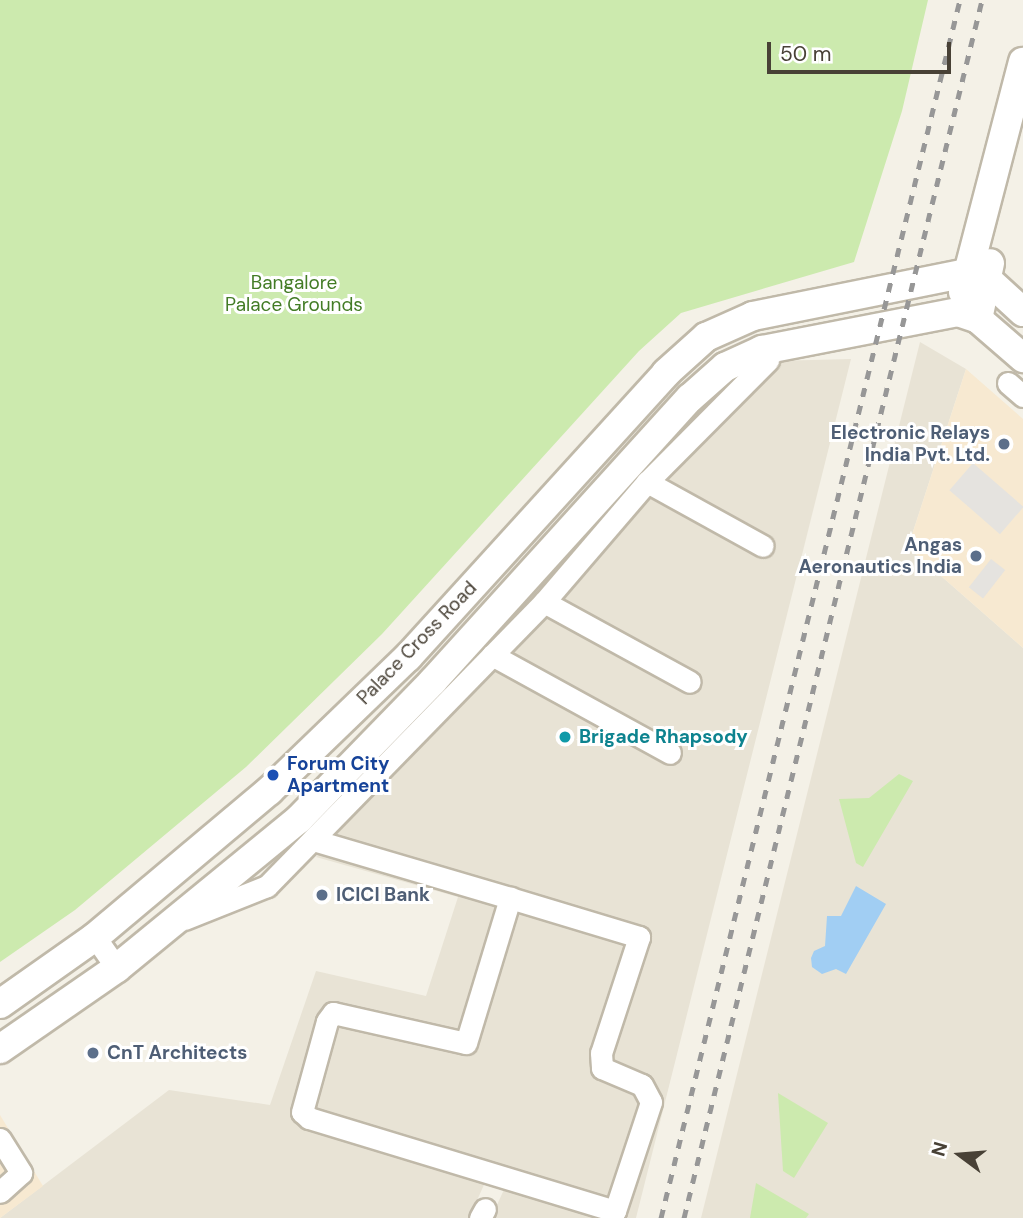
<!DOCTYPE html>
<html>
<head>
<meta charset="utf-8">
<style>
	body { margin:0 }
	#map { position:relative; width:1023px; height:1218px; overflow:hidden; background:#f4f1e7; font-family:"DM Sans",sans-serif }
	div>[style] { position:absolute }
	.residential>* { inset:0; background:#e8e3d5 }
	.commercial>* { inset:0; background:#f7e9d1 }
	.green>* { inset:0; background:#cceaae }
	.parking>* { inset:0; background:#e5e3df; transform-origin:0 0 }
	.water>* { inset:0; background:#a1cef3 }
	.roads { filter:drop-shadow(2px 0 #c0b9a9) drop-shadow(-2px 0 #c0b9a9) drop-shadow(0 2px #c0b9a9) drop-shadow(0 -2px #c0b9a9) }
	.minor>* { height:21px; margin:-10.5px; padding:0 10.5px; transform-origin:10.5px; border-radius:10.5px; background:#fff }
	.tertiary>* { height:28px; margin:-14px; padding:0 14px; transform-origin:14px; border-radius:14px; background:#fff }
	.rail>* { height:5px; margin-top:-2.5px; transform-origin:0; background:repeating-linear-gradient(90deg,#979797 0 9px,transparent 0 18px) }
	.dots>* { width:19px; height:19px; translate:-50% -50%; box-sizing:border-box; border:4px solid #fff; border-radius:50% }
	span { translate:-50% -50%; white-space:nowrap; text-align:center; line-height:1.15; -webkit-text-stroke:6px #fff; paint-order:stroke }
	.park-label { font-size:19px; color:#437c26 }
	.service-label { font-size:19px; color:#4e5e75; font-weight:700 }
	.right { translate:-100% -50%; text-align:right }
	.left { translate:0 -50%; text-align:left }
	.street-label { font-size:19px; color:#484136 }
	.culture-label { font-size:19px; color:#0d838f; font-weight:700 }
	.transit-label { font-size:19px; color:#164399; font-weight:700 }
	.north { position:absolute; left:925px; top:1120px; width:70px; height:70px; -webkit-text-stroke:5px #fff; paint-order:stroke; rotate:286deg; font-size:19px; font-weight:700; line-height:28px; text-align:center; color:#484136 }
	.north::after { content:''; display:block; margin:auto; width:24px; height:32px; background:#484136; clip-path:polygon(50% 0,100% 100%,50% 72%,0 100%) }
	.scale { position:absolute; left:767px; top:42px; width:184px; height:32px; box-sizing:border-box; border:4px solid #484136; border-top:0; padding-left:9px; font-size:21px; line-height:24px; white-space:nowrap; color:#484136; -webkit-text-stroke:5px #fff; paint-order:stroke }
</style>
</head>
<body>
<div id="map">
	<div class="residential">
		<div style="clip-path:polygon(920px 342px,966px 369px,908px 547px,1023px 648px,1023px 1218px,701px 1218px)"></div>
		<div style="clip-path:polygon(851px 359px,636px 1218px,491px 1218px,507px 1183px,488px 1176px,469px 1218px,0 1218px,169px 1090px,270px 1105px,316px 971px,426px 996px,458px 897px,316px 857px,772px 361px)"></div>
	</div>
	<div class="commercial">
		<div style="clip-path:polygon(966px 369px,1023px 419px,1023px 648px,908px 547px)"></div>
		<div style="clip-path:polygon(0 1115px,43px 1186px,0 1218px)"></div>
	</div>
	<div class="green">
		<div style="clip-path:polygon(0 0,928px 0,902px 111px,854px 262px,681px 313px,639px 351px,382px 634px,246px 767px,75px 910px,0 962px)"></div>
		<div style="clip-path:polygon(899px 774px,913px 781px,863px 867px,856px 863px,839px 799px,869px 798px)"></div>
		<div style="clip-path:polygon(778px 1093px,828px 1123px,794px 1178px,783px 1171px)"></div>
		<div style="clip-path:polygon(756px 1183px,809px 1214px,806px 1218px,750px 1218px)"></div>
	</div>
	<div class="parking">
		<div style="left:973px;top:463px;width:67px;height:36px;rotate:41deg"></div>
		<div style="left:991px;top:559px;width:18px;height:36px;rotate:38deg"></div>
	</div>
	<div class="water">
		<div style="clip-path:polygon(856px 886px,886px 904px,846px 974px,836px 969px,822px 974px,812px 967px,811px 958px,814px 951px,825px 946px,827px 916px,841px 916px)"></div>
	</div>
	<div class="roads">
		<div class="minor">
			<div style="left:1008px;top:383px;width:20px;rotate:41deg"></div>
			<div style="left:647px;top:482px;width:132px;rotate:28.9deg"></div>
			<div style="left:544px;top:602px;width:166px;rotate:28.7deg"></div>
			<div style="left:492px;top:655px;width:203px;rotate:28.8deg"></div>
			<div style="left:313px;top:840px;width:205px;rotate:16.4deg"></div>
			<div style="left:510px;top:898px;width:135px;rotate:16.8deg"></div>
			<div style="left:639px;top:937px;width:122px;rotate:108.1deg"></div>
			<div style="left:601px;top:1053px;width:15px;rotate:86deg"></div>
			<div style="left:602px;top:1068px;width:43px;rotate:23deg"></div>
			<div style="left:642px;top:1085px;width:19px;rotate:62deg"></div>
			<div style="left:651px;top:1102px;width:115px;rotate:108.3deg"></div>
			<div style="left:615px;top:1211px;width:320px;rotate:-163.1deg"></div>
			<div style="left:309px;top:1118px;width:9px;rotate:-139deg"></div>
			<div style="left:302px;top:1112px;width:94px;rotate:-74.6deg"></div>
			<div style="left:327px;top:1021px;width:10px;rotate:-53deg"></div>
			<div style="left:333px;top:1013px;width:136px;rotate:12.7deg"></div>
			<div style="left:466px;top:1043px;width:152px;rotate:-73.1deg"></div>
			<div style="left:184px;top:919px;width:89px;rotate:-21.7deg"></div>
			<div style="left:267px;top:886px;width:397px;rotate:-45.7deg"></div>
			<div style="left:544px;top:602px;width:158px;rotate:-49.4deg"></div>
			<div style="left:647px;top:482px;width:172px;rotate:-45.2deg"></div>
			<div style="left:95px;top:937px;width:38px;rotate:55deg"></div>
			<div style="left:0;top:1139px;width:40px;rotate:58deg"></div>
			<div style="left:21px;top:1173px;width:28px;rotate:138deg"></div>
			<div style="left:480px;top:1218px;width:10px;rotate:-61deg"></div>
		</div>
		<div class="tertiary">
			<div style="left:963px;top:292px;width:238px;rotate:-75.4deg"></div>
			<div style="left:961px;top:313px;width:18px;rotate:19deg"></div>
			<div style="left:978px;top:319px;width:60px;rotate:40.9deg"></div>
			<div style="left:978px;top:319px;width:57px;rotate:-77.9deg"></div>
			<div style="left:0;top:1004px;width:116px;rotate:-35.2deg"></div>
			<div style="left:95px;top:937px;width:227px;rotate:-40deg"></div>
			<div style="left:269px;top:791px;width:193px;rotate:-44deg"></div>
			<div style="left:408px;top:657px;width:384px;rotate:-47.7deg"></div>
			<div style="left:666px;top:373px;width:54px;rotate:-42deg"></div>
			<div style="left:706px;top:337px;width:51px;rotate:-24.1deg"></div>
			<div style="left:753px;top:316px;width:218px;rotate:-11.4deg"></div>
			<div style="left:967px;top:273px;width:21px;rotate:17deg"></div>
			<div style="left:987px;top:279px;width:49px;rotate:42.5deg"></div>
			<div style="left:0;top:1049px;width:142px;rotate:-34.7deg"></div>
			<div style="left:117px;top:968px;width:235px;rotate:-39.3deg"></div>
			<div style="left:299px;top:819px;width:192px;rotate:-45.8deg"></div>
			<div style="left:433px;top:681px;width:382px;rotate:-47.8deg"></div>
			<div style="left:690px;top:398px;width:47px;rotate:-41.5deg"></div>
			<div style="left:725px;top:367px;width:41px;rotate:-24.7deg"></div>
			<div style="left:762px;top:350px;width:200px;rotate:-11deg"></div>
		</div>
	</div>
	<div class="rail">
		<div style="left:661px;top:1218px;width:1254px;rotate:-76.21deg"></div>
		<div style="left:684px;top:1218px;width:1254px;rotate:-76.25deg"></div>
	</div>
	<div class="dots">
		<div style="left:1004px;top:444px;background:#5c6f8a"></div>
		<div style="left:976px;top:556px;background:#5c6f8a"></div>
		<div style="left:565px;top:737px;background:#0f9aa8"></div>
		<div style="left:273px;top:775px;background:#1a4fb4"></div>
		<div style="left:322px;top:895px;background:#5c6f8a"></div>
		<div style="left:93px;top:1053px;background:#5c6f8a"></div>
	</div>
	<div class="park-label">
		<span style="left:294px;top:294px">Bangalore<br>Palace Grounds</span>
	</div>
	<div class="service-label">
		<span class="right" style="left:990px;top:444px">Electronic Relays<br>India Pvt. Ltd.</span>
		<span class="right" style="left:962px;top:556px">Angas<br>Aeronautics India</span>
		<span class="left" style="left:336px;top:895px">ICICI Bank</span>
		<span class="left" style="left:107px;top:1053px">CnT Architects</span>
	</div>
	<div class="street-label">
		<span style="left:417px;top:643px;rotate:-46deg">Palace Cross Road</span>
	</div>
	<div class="culture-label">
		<span class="left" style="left:579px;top:737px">Brigade Rhapsody</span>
	</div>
	<div class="transit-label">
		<span class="left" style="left:287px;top:775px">Forum City<br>Apartment</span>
	</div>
	<div class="north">N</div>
	<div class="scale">50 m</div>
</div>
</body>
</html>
